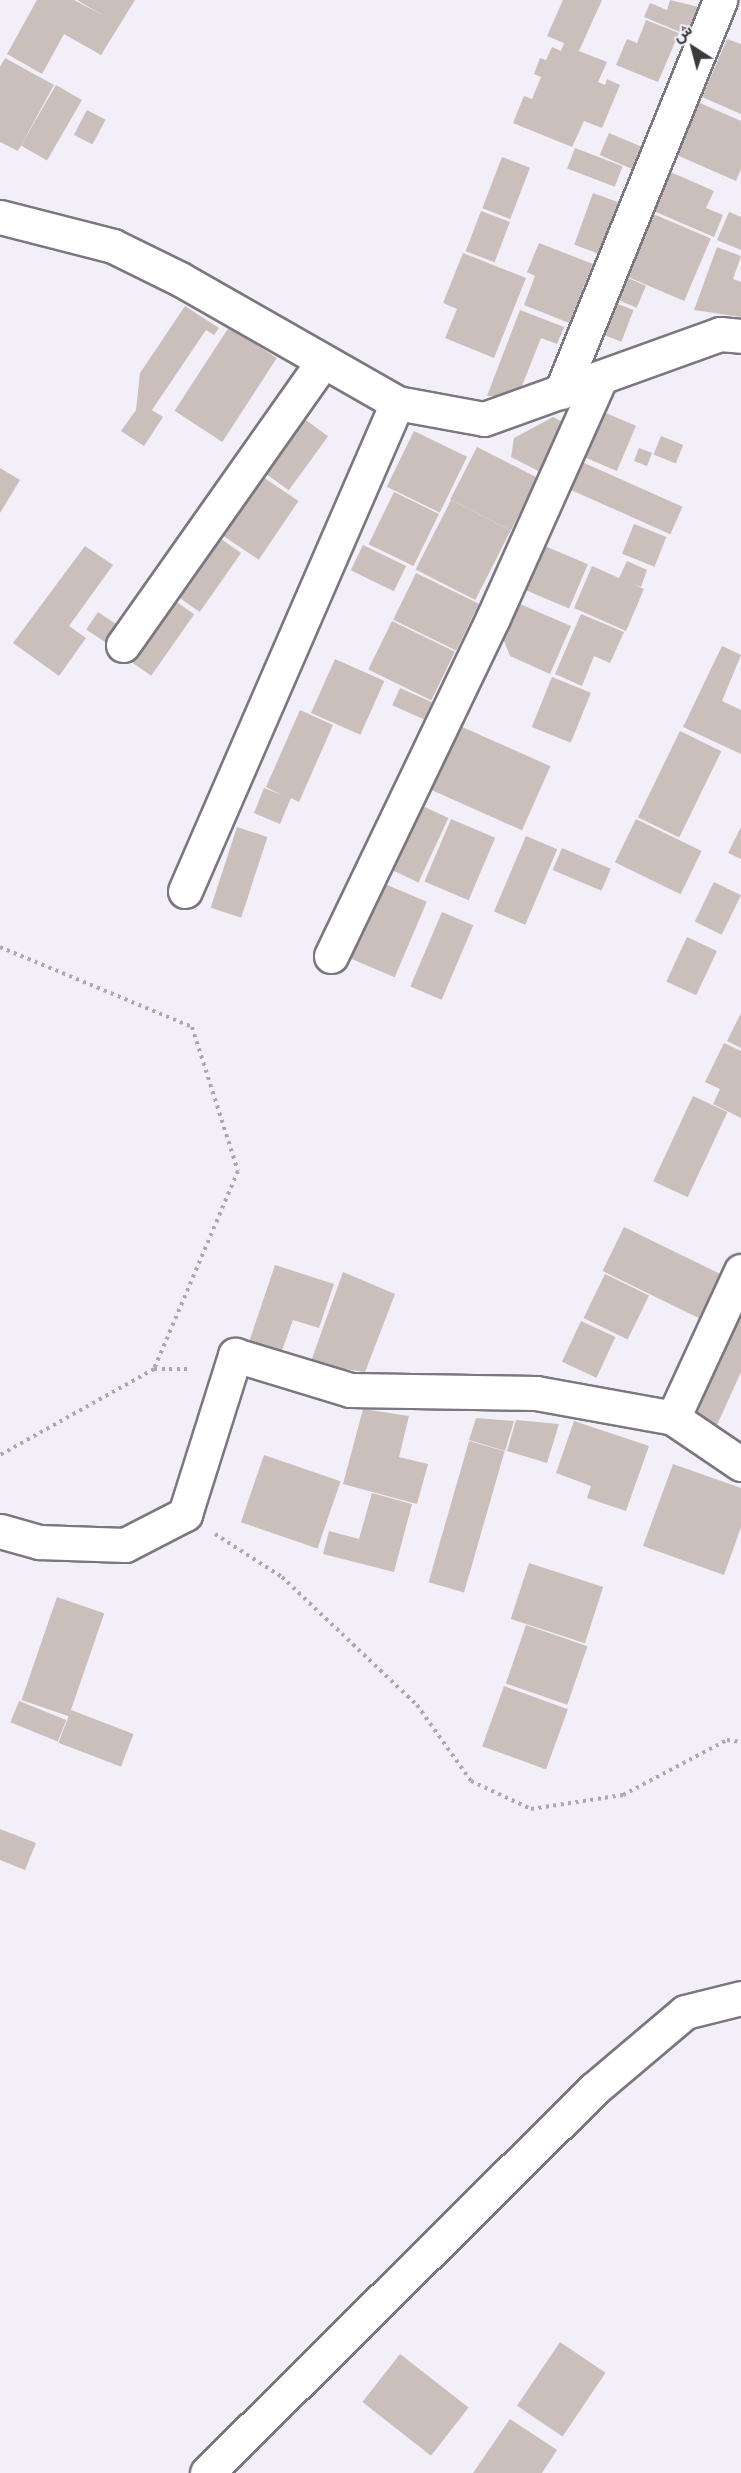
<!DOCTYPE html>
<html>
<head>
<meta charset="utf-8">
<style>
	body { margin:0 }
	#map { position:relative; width:741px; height:2473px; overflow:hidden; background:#f2eff9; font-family:"Roboto Condensed",Vazirmatn,sans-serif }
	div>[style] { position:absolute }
	.building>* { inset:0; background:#cabfbb; transform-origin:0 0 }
	.path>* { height:4px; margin-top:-2px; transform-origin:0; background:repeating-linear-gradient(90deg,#aba8b0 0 3px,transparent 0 7.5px) }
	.roads { filter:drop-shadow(2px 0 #7b7780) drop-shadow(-2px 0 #7b7780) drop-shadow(0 2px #7b7780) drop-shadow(0 -2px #7b7780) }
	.street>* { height:33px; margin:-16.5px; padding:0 16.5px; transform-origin:16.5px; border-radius:16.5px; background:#fff }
	.secondary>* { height:33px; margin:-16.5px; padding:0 16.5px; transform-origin:16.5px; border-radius:16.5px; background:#fff }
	span { translate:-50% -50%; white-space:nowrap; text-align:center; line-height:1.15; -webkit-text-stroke:6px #f2eff9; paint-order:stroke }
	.north { position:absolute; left:663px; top:18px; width:60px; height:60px; -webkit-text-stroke:4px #f2eff9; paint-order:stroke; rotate:324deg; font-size:16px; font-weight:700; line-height:24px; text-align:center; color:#3b393d }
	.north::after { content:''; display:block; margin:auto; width:21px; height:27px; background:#3b393d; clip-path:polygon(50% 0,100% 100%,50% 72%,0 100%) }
</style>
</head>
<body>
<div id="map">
	<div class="building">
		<div style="clip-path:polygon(37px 0,74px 0,104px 16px,77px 0,135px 0,101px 55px,64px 34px,42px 74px,7px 54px)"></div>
		<div style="clip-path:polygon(563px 0,602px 0,579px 51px,607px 62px,598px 82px,605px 85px,607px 79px,620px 85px,602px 128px,584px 121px,572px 147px,513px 123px,524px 96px,532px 99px,541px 77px,534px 74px,540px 58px,546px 60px,552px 47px,561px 51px,564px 43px,547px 36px)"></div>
		<div style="clip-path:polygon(670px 0,699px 7px,687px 35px,644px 17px,650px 3px,667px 10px)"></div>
		<div style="clip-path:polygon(646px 20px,679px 33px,658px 82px,616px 65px,627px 39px,637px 43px)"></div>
		<div style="clip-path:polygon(727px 39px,741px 44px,741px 114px,702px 97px)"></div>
		<div style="clip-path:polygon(5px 58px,54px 85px,18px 151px,0 142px,0 67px)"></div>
		<div style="left:56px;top:85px;width:30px;height:70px;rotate:30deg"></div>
		<div style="clip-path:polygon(693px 100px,741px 121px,741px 169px,736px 181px,670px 152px)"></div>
		<div style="left:87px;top:110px;width:21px;height:28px;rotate:28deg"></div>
		<div style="left:609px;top:133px;width:36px;height:24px;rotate:23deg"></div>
		<div style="left:575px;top:148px;width:51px;height:22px;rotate:21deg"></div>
		<div style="left:502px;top:157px;width:30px;height:55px;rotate:21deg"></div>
		<div style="clip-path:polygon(666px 170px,714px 191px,706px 208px,723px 215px,714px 237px,649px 209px)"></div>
		<div style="left:593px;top:193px;width:27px;height:55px;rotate:20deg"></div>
		<div style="left:481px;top:211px;width:31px;height:43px;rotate:21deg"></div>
		<div style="clip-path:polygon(729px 212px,741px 217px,741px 250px,717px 240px)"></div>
		<div style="left:651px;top:213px;width:65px;height:68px;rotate:23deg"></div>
		<div style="clip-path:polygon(539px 243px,593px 264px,569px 323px,524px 305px,535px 276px,527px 272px)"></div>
		<div style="clip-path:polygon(717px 247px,741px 256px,733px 279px,741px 282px,741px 317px,694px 310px)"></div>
		<div style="clip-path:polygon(463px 253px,526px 278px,494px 358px,445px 338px,457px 309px,443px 303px)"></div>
		<div style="left:623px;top:276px;width:25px;height:24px;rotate:23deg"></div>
		<div style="left:613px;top:302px;width:22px;height:34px;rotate:21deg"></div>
		<div style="clip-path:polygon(185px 306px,219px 328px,214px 335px,206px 330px,152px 410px,163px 417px,144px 446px,121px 431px,136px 410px,140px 373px)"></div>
		<div style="clip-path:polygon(520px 310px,564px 327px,557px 344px,541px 338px,518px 396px,487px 396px)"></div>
		<div style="left:229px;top:327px;width:57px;height:100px;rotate:33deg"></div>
		<div style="left:601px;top:411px;width:38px;height:49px;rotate:23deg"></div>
		<div style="left:299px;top:415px;width:36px;height:67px;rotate:36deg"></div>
		<div style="clip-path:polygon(553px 417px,568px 425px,544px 474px,511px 457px,514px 438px)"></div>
		<div style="left:414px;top:431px;width:59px;height:62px;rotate:26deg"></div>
		<div style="left:661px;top:436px;width:24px;height:20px;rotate:22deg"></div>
		<div style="left:477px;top:447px;width:68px;height:59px;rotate:27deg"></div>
		<div style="left:639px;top:448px;width:14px;height:14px;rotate:21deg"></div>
		<div style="left:582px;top:462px;width:110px;height:30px;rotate:24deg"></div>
		<div style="clip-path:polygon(0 468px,20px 480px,0 513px)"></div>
		<div style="left:257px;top:473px;width:50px;height:71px;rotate:34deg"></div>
		<div style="left:394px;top:492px;width:50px;height:58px;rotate:26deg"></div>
		<div style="left:451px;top:500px;width:67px;height:78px;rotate:27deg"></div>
		<div style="left:634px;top:524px;width:35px;height:32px;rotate:22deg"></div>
		<div style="left:214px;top:534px;width:33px;height:72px;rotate:35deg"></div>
		<div style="left:540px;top:544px;width:52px;height:48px;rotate:23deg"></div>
		<div style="left:363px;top:545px;width:48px;height:28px;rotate:26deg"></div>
		<div style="clip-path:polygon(85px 546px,113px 565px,69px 626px,86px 638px,59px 676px,13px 643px)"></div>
		<div style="clip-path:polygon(627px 561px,647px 570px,641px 587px,630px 583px,644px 589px,626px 631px,574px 608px,592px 566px,619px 578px)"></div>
		<div style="left:416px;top:573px;width:70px;height:52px;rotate:26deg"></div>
		<div style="left:168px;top:596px;width:32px;height:75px;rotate:35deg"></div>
		<div style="clip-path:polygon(513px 601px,571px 626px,550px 674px,510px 656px,500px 631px)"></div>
		<div style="left:98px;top:612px;width:27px;height:21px;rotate:34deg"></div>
		<div style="clip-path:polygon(581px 614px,624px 632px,610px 663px,594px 656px,582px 686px,555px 674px)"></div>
		<div style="left:392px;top:621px;width:70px;height:54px;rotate:26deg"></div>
		<div style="clip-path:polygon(722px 646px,741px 655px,722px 701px,741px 710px,741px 754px,683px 727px)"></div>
		<div style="left:335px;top:659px;width:54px;height:59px;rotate:24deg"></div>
		<div style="left:552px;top:677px;width:42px;height:54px;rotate:22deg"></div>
		<div style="left:400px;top:688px;width:35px;height:19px;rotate:24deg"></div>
		<div style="clip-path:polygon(300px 710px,333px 725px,299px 802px,291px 798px,280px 824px,254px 813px,264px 788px,282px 795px,266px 787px)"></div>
		<div style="left:460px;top:726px;width:99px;height:70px;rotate:24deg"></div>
		<div style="left:680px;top:731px;width:46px;height:96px;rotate:26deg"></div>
		<div style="left:414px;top:802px;width:38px;height:71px;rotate:25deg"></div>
		<div style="left:451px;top:819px;width:48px;height:68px;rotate:23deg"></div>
		<div style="left:636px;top:819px;width:73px;height:48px;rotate:26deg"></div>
		<div style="left:237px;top:827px;width:32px;height:85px;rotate:18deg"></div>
		<div style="clip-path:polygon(741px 827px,741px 859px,728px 853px)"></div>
		<div style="left:526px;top:836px;width:34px;height:82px;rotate:23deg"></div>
		<div style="left:562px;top:848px;width:53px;height:24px;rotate:23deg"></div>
		<div style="left:378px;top:881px;width:53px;height:82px;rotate:23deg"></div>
		<div style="left:714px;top:882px;width:30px;height:44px;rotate:26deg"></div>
		<div style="left:442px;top:912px;width:34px;height:81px;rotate:23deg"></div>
		<div style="left:687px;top:937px;width:33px;height:49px;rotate:25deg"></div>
		<div style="clip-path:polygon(741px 1013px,741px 1048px,727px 1041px)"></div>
		<div style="clip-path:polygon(724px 1043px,741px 1051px,741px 1118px,713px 1104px,720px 1089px,705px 1082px)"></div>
		<div style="left:693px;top:1096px;width:38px;height:94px;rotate:25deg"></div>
		<div style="left:624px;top:1227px;width:112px;height:49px;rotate:26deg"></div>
		<div style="clip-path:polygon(275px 1265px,334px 1284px,319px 1328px,293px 1320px,279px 1359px,247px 1348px)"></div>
		<div style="clip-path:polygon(343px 1272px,395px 1294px,365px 1372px,310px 1364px)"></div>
		<div style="left:605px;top:1274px;width:49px;height:49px;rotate:26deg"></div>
		<div style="clip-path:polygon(736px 1308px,741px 1311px,741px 1372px,717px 1425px,689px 1413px)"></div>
		<div style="left:581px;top:1321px;width:38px;height:45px;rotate:25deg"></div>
		<div style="clip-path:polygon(363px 1409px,409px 1416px,399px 1457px,428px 1464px,417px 1504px,343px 1484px)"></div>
		<div style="clip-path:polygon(476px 1418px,514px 1421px,505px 1451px,469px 1440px)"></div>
		<div style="clip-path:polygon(516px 1420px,559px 1424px,547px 1463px,507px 1451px)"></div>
		<div style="clip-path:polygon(574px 1421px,649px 1446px,626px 1511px,587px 1498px,591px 1486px,556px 1473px)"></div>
		<div style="left:469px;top:1441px;width:37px;height:147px;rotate:16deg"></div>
		<div style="left:264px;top:1455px;width:81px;height:71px;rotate:19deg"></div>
		<div style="clip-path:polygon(673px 1464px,741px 1488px,741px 1527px,724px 1575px,643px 1546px)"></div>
		<div style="clip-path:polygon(372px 1493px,412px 1504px,394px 1572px,323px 1554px,329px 1531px,359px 1539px)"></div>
		<div style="left:529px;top:1563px;width:78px;height:59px;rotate:18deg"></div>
		<div style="left:57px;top:1597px;width:50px;height:109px;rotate:19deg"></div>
		<div style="left:526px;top:1625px;width:65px;height:62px;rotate:19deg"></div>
		<div style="left:504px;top:1686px;width:68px;height:64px;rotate:20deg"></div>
		<div style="left:19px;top:1701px;width:51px;height:23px;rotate:22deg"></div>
		<div style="left:71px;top:1710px;width:67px;height:35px;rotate:21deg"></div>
		<div style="clip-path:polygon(0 1829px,36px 1843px,25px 1870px,0 1860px)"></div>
		<div style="left:560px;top:2342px;width:55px;height:77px;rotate:34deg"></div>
		<div style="left:400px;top:2354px;width:87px;height:61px;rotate:38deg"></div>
		<div style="clip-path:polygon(510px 2419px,557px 2450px,542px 2473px,473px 2473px)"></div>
	</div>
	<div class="path">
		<div style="left:0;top:947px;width:208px;rotate:22.6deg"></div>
		<div style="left:192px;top:1027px;width:151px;rotate:72.3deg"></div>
		<div style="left:238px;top:1171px;width:215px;rotate:113deg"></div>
		<div style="left:154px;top:1369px;width:176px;rotate:150.8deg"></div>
		<div style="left:154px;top:1369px;width:38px"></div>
		<div style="left:215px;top:1534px;width:80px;rotate:32.7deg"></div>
		<div style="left:282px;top:1577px;width:186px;rotate:43.5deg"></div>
		<div style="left:417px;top:1705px;width:93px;rotate:54.6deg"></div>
		<div style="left:471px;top:1781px;width:66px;rotate:25deg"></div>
		<div style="left:531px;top:1809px;width:93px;rotate:-8.7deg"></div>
		<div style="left:623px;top:1795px;width:118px;rotate:-27.9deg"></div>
		<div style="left:727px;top:1740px;width:14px;rotate:8deg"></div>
	</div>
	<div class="roads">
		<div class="street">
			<div style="left:0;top:217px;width:117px;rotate:14.4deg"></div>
			<div style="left:113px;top:246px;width:75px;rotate:26.2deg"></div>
			<div style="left:180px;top:279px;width:250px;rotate:29.7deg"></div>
			<div style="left:397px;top:403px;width:88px;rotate:10.4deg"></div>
			<div style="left:484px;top:419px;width:251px;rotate:-19.8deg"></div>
			<div style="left:720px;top:334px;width:21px;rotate:5deg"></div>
			<div style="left:561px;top:392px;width:423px;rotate:-67.9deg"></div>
			<div style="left:123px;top:645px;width:345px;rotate:-54.8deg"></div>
			<div style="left:185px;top:891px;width:532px;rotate:-66.52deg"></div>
			<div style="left:331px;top:956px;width:375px;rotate:-64.4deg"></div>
			<div style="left:493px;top:618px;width:262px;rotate:-65.9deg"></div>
			<div style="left:673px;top:1418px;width:162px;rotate:-65.2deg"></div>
			<div style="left:0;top:1531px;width:41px;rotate:15.8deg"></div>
			<div style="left:39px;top:1542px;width:86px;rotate:2deg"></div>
			<div style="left:125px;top:1545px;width:68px;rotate:-27.3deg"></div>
			<div style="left:185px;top:1514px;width:167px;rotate:-72.5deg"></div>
			<div style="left:235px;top:1355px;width:120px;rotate:16.9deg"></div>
			<div style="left:350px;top:1390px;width:186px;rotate:0.9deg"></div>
			<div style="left:536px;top:1393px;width:139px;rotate:10.3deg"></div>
			<div style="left:673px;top:1418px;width:82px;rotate:34.1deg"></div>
		</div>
		<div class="secondary">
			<div style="left:207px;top:2473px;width:545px;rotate:-44.78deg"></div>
			<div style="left:594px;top:2089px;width:119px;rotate:-40.2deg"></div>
			<div style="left:685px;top:2012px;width:58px;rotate:-14deg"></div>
		</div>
	</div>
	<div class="north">ش</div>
</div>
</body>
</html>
